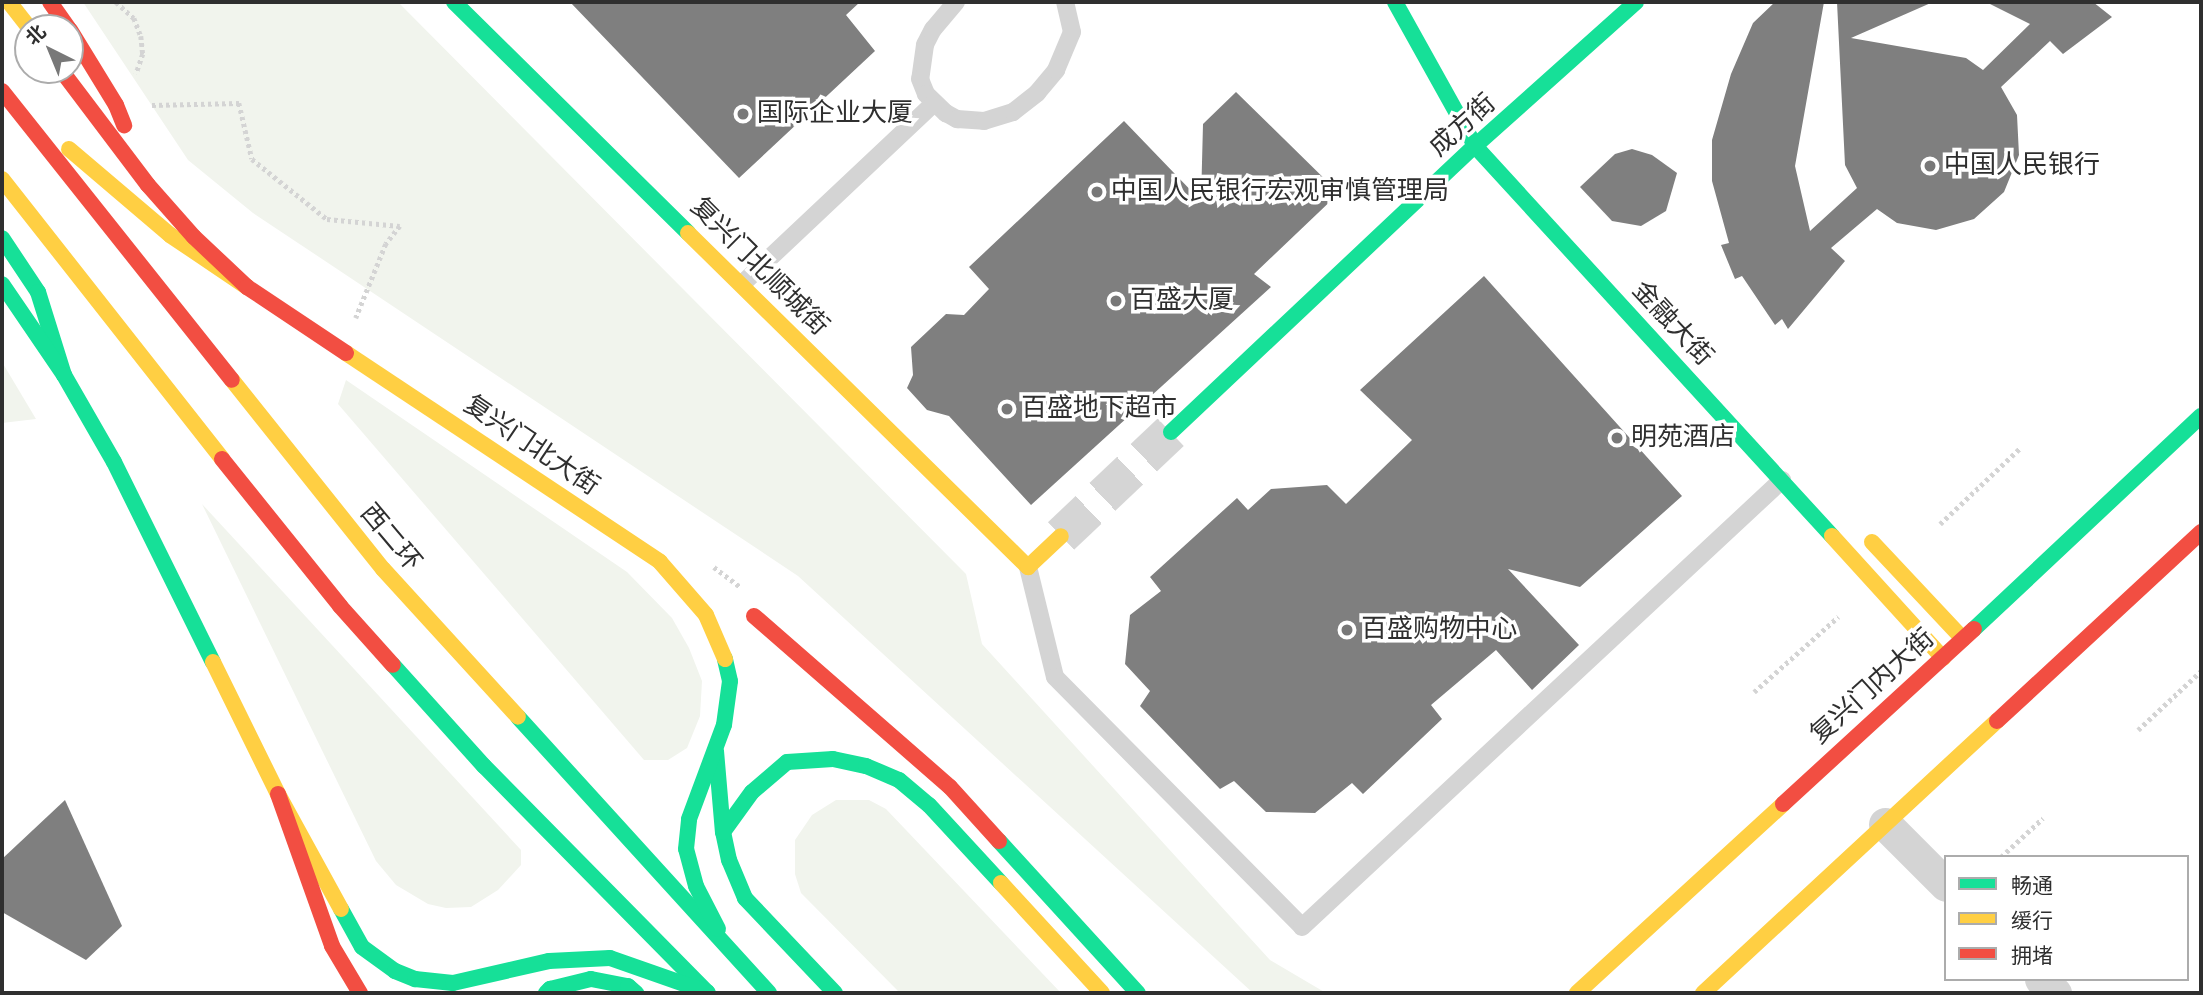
<!DOCTYPE html>
<html>
<head>
<meta charset="utf-8">
<style>
	body { margin:0 }
	#map { position:relative; width:2203px; height:995px; overflow:hidden; background:#fff; font-family:Signika,"Noto Sans SC",sans-serif }
	div>[style] { position:absolute }
	.green>* { inset:0; background:#f1f4ed }
	.building>* { inset:0; background:#7f7f7f }
	.secondary-tunnel>* { height:38px; margin-top:-19px; transform-origin:0; background:repeating-linear-gradient(90deg,#d5d5d5 0 38px,transparent 0 57px) }
	.path>* { height:4.5px; margin-top:-2.25px; transform-origin:0; background:repeating-linear-gradient(90deg,#d4d4d4 0 3.5px,transparent 0 7px) }
	.lane>* { height:18px; margin:-9px; padding:0 9px; transform-origin:9px; border-radius:9px; background:#d4d4d4 }
	.street>* { height:33px; margin:-16.5px; padding:0 16.5px; transform-origin:16.5px; border-radius:16.5px; background:#d4d4d4 }
	.fast>* { height:16px; margin:-8px; padding:0 8px; transform-origin:8px; border-radius:8px; background:#16e098 }
	.slow>* { height:16px; margin:-8px; padding:0 8px; transform-origin:8px; border-radius:8px; background:#ffcf43 }
	.jam>* { height:16px; margin:-8px; padding:0 8px; transform-origin:8px; border-radius:8px; background:#f24e42 }
	.dots>* { width:19px; height:19px; translate:-50% -50%; box-sizing:border-box; border:4px solid #fff; border-radius:50% }
	span { translate:-50% -50%; white-space:nowrap; text-align:center; line-height:1.15; -webkit-text-stroke:7px #fff; paint-order:stroke }
	.poi-label { font-size:26px; color:#2f2f2f }
	.left { translate:0 -50%; text-align:left }
	.street-label { font-size:26px; color:#2f2f2f }
	.frame { position:absolute; inset:0; border:4px solid #2f2f2f; pointer-events:none }
	.legend { position:absolute; left:1944px; top:855px; width:245px; height:126px; box-sizing:border-box; background:#fff; border:2px solid #acacac; margin:0; padding:9px 12px; list-style:none; font-size:21px; color:#2f2f2f }
	.legend li { display:flex; align-items:center; gap:14px; height:35px }
	.legend b { width:35px; border:2px solid #acacac }
	.north { position:absolute; left:14px; top:14px; width:70px; height:70px; box-sizing:border-box; background:#fff; border:2px solid #acacac; border-radius:50%; rotate:317deg; font-size:19px; font-weight:700; line-height:28px; text-align:center; color:#2f2f2f }
	.north::after { content:''; display:block; margin:auto; width:24px; height:32px; background:#787878; clip-path:polygon(50% 0,100% 100%,50% 72%,0 100%) }
</style>
</head>
<body>
<div id="map">
	<div class="green">
		<div style="clip-path:polygon(83px 2px,398px 2px,966px 574px,982px 644px,1270px 960px,1326px 993px,1253px 993px,798px 576px,253px 213px,188px 160px)"></div>
		<div style="clip-path:polygon(2px 362px,36px 419px,2px 423px)"></div>
		<div style="clip-path:polygon(346px 380px,627px 572px,672px 618px,689px 648px,702px 681px,700px 716px,687px 748px,668px 760px,644px 760px,338px 404px)"></div>
		<div style="clip-path:polygon(202px 504px,521px 850px,521px 865px,498px 890px,471px 907px,446px 908px,428px 904px,396px 885px,376px 861px)"></div>
		<div style="clip-path:polygon(836px 800px,869px 800px,886px 809px,1061px 993px,900px 993px,801px 893px,795px 874px,795px 840px,812px 815px)"></div>
	</div>
	<div class="building">
		<div style="clip-path:polygon(570px 2px,860px 2px,846px 15px,875px 51px,739px 178px)"></div>
		<div style="clip-path:polygon(1775px 2px,1824px 2px,1795px 166px,1810px 231px,1857px 188px,1845px 165px,1837px 2px,1933px 2px,1851px 38px,1966px 58px,1983px 70px,2030px 24px,1986px 2px,2093px 2px,2112px 17px,2063px 54px,2050px 41px,2001px 87px,2017px 115px,2019px 155px,2004px 192px,1974px 219px,1936px 230px,1897px 223px,1877px 209px,1831px 248px,1845px 261px,1788px 329px,1782px 319px,1775px 325px,1742px 276px,1735px 279px,1721px 245px,1729px 243px,1712px 181px,1712px 140px,1731px 74px,1753px 23px)"></div>
		<div style="clip-path:polygon(1236px 92px,1339px 193px,1254px 274px,1271px 287px,1031px 505px,949px 416px,927px 410px,907px 388px,913px 375px,911px 347px,946px 314px,964px 315px,989px 289px,969px 267px,1124px 121px,1201px 201px,1203px 124px)"></div>
		<div style="clip-path:polygon(1632px 149px,1652px 155px,1677px 173px,1666px 211px,1641px 226px,1612px 221px,1580px 187px,1615px 154px)"></div>
		<div style="clip-path:polygon(1484px 276px,1682px 496px,1580px 587px,1508px 569px,1579px 645px,1532px 690px,1496px 650px,1431px 705px,1442px 719px,1363px 794px,1352px 783px,1315px 813px,1266px 812px,1234px 781px,1220px 789px,1140px 706px,1150px 691px,1125px 664px,1130px 615px,1161px 591px,1150px 577px,1237px 498px,1248px 510px,1271px 489px,1327px 485px,1346px 504px,1412px 440px,1360px 390px)"></div>
		<div style="clip-path:polygon(65px 800px,122px 926px,86px 960px,2px 912px,2px 859px)"></div>
	</div>
	<div class="secondary-tunnel">
		<div style="left:1061px;top:536px;width:151px;rotate:-43.4deg"></div>
	</div>
	<div class="path">
		<div style="left:116px;top:2px;width:24px;rotate:42deg"></div>
		<div style="left:134px;top:18px;width:19px;rotate:69deg"></div>
		<div style="left:141px;top:36px;width:18px;rotate:84deg"></div>
		<div style="left:143px;top:54px;width:21px;rotate:109deg"></div>
		<div style="left:152px;top:105px;width:87px;rotate:-1.3deg"></div>
		<div style="left:239px;top:103px;width:57px;rotate:76.9deg"></div>
		<div style="left:252px;top:159px;width:96px;rotate:38.7deg"></div>
		<div style="left:327px;top:219px;width:73px;rotate:5.5deg"></div>
		<div style="left:400px;top:226px;width:23px;rotate:128deg"></div>
		<div style="left:386px;top:244px;width:80px;rotate:112.1deg"></div>
		<div style="left:1940px;top:524px;width:112px;rotate:-43.5deg"></div>
		<div style="left:714px;top:567px;width:34px;rotate:37deg"></div>
		<div style="left:1754px;top:692px;width:113px;rotate:-41.8deg"></div>
		<div style="left:2138px;top:730px;width:86px;rotate:-43.1deg"></div>
		<div style="left:2001px;top:857px;width:57px;rotate:-42.9deg"></div>
	</div>
	<div class="lane">
		<div style="left:956px;top:2px;width:35px;rotate:130deg"></div>
		<div style="left:933px;top:29px;width:18px;rotate:117deg"></div>
		<div style="left:925px;top:45px;width:34px;rotate:98deg"></div>
		<div style="left:920px;top:79px;width:16px;rotate:68deg"></div>
		<div style="left:926px;top:94px;width:28px;rotate:44deg"></div>
		<div style="left:946px;top:113px;width:13px;rotate:29deg"></div>
		<div style="left:957px;top:119px;width:27px;rotate:4deg"></div>
		<div style="left:984px;top:121px;width:30px;rotate:-17deg"></div>
		<div style="left:1013px;top:112px;width:31px;rotate:-38deg"></div>
		<div style="left:1037px;top:93px;width:30px;rotate:-50deg"></div>
		<div style="left:1056px;top:70px;width:41px;rotate:-67.2deg"></div>
		<div style="left:1072px;top:32px;width:31px;rotate:-103deg"></div>
		<div style="left:742px;top:284px;width:264px;rotate:-43.3deg"></div>
		<div style="left:1028px;top:567px;width:113px;rotate:76.2deg"></div>
		<div style="left:1055px;top:677px;width:351px;rotate:45.3deg"></div>
		<div style="left:1302px;top:927px;width:656px;rotate:-42.96deg"></div>
	</div>
	<div class="street">
		<div style="left:1885px;top:824px;width:86px;rotate:45deg"></div>
		<div style="left:2041px;top:979px;width:20px;rotate:45deg"></div>
	</div>
	<div class="fast">
		<div style="left:454px;top:2px;width:329px;rotate:44.6deg"></div>
		<div style="left:1395px;top:2px;width:165px;rotate:60.9deg"></div>
		<div style="left:1475px;top:146px;width:529px;rotate:47.53deg"></div>
		<div style="left:2px;top:238px;width:65px;rotate:56.3deg"></div>
		<div style="left:38px;top:292px;width:87px;rotate:72.6deg"></div>
		<div style="left:2px;top:284px;width:110px;rotate:55.7deg"></div>
		<div style="left:64px;top:375px;width:100px;rotate:60.1deg"></div>
		<div style="left:114px;top:462px;width:223px;rotate:63.7deg"></div>
		<div style="left:1171px;top:432px;width:417px;rotate:-43.3deg"></div>
		<div style="left:1475px;top:146px;width:216px;rotate:-41.8deg"></div>
		<div style="left:1974px;top:629px;width:311px;rotate:-43.2deg"></div>
		<div style="left:393px;top:665px;width:136px;rotate:48deg"></div>
		<div style="left:484px;top:766px;width:319px;rotate:45.4deg"></div>
		<div style="left:518px;top:717px;width:373px;rotate:47.7deg"></div>
		<div style="left:716px;top:751px;width:81px;rotate:85.1deg"></div>
		<div style="left:999px;top:841px;width:206px;rotate:47.6deg"></div>
		<div style="left:341px;top:909px;width:43px;rotate:61.1deg"></div>
		<div style="left:362px;top:947px;width:41px;rotate:36deg"></div>
		<div style="left:395px;top:971px;width:22px;rotate:22deg"></div>
		<div style="left:415px;top:979px;width:38px;rotate:6deg"></div>
		<div style="left:453px;top:983px;width:98px;rotate:-12.9deg"></div>
		<div style="left:549px;top:961px;width:61px;rotate:-2.8deg"></div>
		<div style="left:610px;top:958px;width:103px;rotate:19.3deg"></div>
		<div style="left:718px;top:929px;width:48px;rotate:-117.1deg"></div>
		<div style="left:696px;top:886px;width:38px;rotate:-105deg"></div>
		<div style="left:686px;top:849px;width:30px;rotate:-84deg"></div>
		<div style="left:689px;top:819px;width:100px;rotate:-69.6deg"></div>
		<div style="left:724px;top:725px;width:44px;rotate:-82.2deg"></div>
		<div style="left:730px;top:681px;width:23px;rotate:-103deg"></div>
		<div style="left:546px;top:993px;width:6px;rotate:-45deg"></div>
		<div style="left:550px;top:989px;width:42px;rotate:-13.7deg"></div>
		<div style="left:591px;top:979px;width:38px;rotate:11deg"></div>
		<div style="left:628px;top:986px;width:11px;rotate:41deg"></div>
		<div style="left:835px;top:993px;width:131px;rotate:-133.5deg"></div>
		<div style="left:745px;top:898px;width:41px;rotate:-112.8deg"></div>
		<div style="left:729px;top:860px;width:29px;rotate:-102deg"></div>
		<div style="left:723px;top:832px;width:49px;rotate:-54.1deg"></div>
		<div style="left:752px;top:792px;width:46px;rotate:-40.6deg"></div>
		<div style="left:787px;top:762px;width:46px;rotate:-3.7deg"></div>
		<div style="left:833px;top:759px;width:34px;rotate:12deg"></div>
		<div style="left:866px;top:766px;width:36px;rotate:23deg"></div>
		<div style="left:899px;top:780px;width:39px;rotate:40deg"></div>
		<div style="left:929px;top:805px;width:106px;rotate:47.3deg"></div>
	</div>
	<div class="slow">
		<div style="left:9px;top:2px;width:33px;rotate:52deg"></div>
		<div style="left:69px;top:149px;width:133px;rotate:40.4deg"></div>
		<div style="left:170px;top:235px;width:93px;rotate:34deg"></div>
		<div style="left:2px;top:179px;width:356px;rotate:51.8deg"></div>
		<div style="left:688px;top:233px;width:477px;rotate:44.5deg"></div>
		<div style="left:1028px;top:567px;width:45px;rotate:-43.2deg"></div>
		<div style="left:346px;top:353px;width:377px;rotate:33.6deg"></div>
		<div style="left:660px;top:562px;width:70px;rotate:49deg"></div>
		<div style="left:706px;top:615px;width:48px;rotate:66.6deg"></div>
		<div style="left:232px;top:380px;width:242px;rotate:51.4deg"></div>
		<div style="left:383px;top:569px;width:200px;rotate:47.6deg"></div>
		<div style="left:1832px;top:536px;width:165px;rotate:47.7deg"></div>
		<div style="left:1872px;top:542px;width:133px;rotate:46.8deg"></div>
		<div style="left:213px;top:662px;width:147px;rotate:63.8deg"></div>
		<div style="left:278px;top:794px;width:131px;rotate:61.3deg"></div>
		<div style="left:1001px;top:883px;width:149px;rotate:47.4deg"></div>
		<div style="left:1577px;top:993px;width:280px;rotate:-42.5deg"></div>
		<div style="left:1703px;top:993px;width:401px;rotate:-42.8deg"></div>
	</div>
	<div class="jam">
		<div style="left:50px;top:2px;width:32px;rotate:55deg"></div>
		<div style="left:70px;top:30px;width:88px;rotate:58.5deg"></div>
		<div style="left:116px;top:105px;width:22px;rotate:68deg"></div>
		<div style="left:61px;top:70px;width:144px;rotate:52.9deg"></div>
		<div style="left:148px;top:185px;width:69px;rotate:48.5deg"></div>
		<div style="left:194px;top:237px;width:73px;rotate:43.3deg"></div>
		<div style="left:247px;top:287px;width:119px;rotate:33.7deg"></div>
		<div style="left:2px;top:91px;width:369px;rotate:51.5deg"></div>
		<div style="left:222px;top:459px;width:189px;rotate:51.2deg"></div>
		<div style="left:340px;top:606px;width:79px;rotate:48.1deg"></div>
		<div style="left:754px;top:616px;width:260px;rotate:41.1deg"></div>
		<div style="left:950px;top:787px;width:73px;rotate:47.8deg"></div>
		<div style="left:1997px;top:721px;width:278px;rotate:-42.8deg"></div>
		<div style="left:278px;top:794px;width:161px;rotate:70.4deg"></div>
		<div style="left:332px;top:946px;width:55px;rotate:59.2deg"></div>
		<div style="left:1783px;top:804px;width:259px;rotate:-42.5deg"></div>
	</div>
	<div class="dots">
		<div style="left:743px;top:114px;background:#787878"></div>
		<div style="left:1930px;top:166px;background:#787878"></div>
		<div style="left:1097px;top:192px;background:#787878"></div>
		<div style="left:1116px;top:301px;background:#787878"></div>
		<div style="left:1007px;top:409px;background:#787878"></div>
		<div style="left:1617px;top:438px;background:#787878"></div>
		<div style="left:1347px;top:630px;background:#787878"></div>
	</div>
	<div class="poi-label">
		<span class="left" style="left:757px;top:114px">国际企业大厦</span>
		<span class="left" style="left:1944px;top:166px">中国人民银行</span>
		<span class="left" style="left:1111px;top:192px">中国人民银行宏观审慎管理局</span>
		<span class="left" style="left:1130px;top:301px">百盛大厦</span>
		<span class="left" style="left:1021px;top:409px">百盛地下超市</span>
		<span class="left" style="left:1631px;top:438px">明苑酒店</span>
		<span class="left" style="left:1361px;top:630px">百盛购物中心</span>
	</div>
	<div class="street-label">
		<span style="left:1463px;top:126px;rotate:-42deg">成方街</span>
		<span style="left:759px;top:267px;rotate:45deg">复兴门北顺城街</span>
		<span style="left:1672px;top:324px;rotate:47deg">金融大街</span>
		<span style="left:531px;top:446px;rotate:34deg">复兴门北大街</span>
		<span style="left:390px;top:538px;rotate:50deg">西二环</span>
		<span style="left:1873px;top:687px;rotate:-42deg">复兴门内大街</span>
	</div>
	<div class="frame"></div>
	<ul class="legend">
	<li><b style="height:9px;background:#16e098"></b>畅通</li>
	<li><b style="height:9px;background:#ffcf43"></b>缓行</li>
	<li><b style="height:9px;background:#f24e42"></b>拥堵</li>
	</ul>
	<div class="north">北</div>
</div>
</body>
</html>
